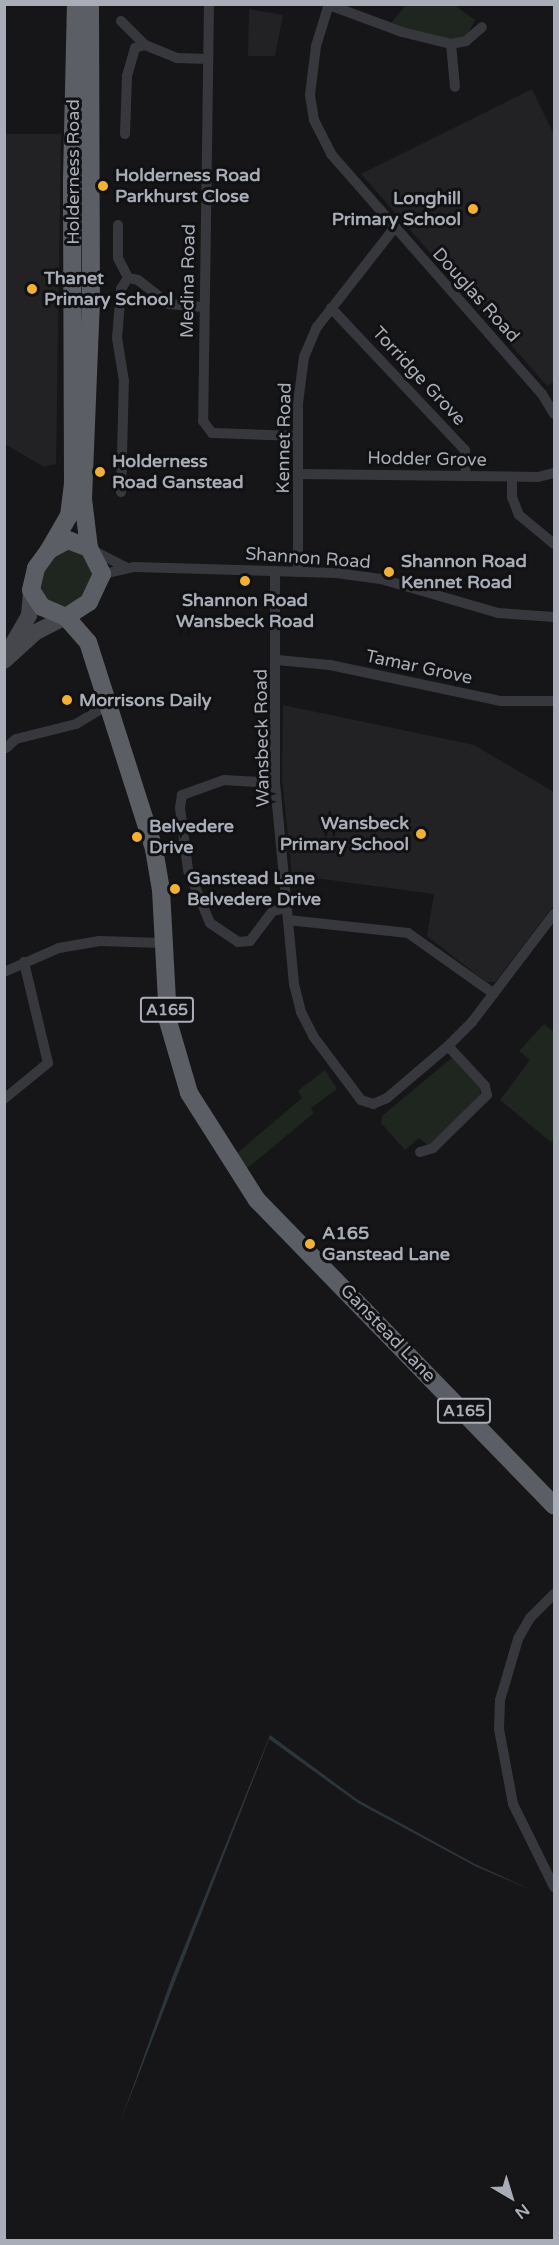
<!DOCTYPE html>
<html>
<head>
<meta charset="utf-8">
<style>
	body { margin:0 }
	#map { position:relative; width:559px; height:2245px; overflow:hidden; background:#161618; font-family:"Varela Round",sans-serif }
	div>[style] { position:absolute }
	.built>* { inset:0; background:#222225 }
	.green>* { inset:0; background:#1e261f }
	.water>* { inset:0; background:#2c353c }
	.minor>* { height:10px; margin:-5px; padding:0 5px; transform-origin:5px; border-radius:5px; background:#37383d }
	.secondary>* { height:16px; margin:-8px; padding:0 8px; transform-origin:8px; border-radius:8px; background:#45474d }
	.trunk>* { height:18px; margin:-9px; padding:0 9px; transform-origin:9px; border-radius:9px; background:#5b5e65 }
	.dots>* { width:16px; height:16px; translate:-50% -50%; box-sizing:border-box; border:3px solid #111113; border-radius:50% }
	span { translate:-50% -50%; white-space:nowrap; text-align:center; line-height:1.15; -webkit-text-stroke:6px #111113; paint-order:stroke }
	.shield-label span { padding:2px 4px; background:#111113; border:2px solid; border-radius:4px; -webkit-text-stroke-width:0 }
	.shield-label { font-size:16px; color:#a8adb8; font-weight:700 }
	.street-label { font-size:18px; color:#a8adb8 }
	.poi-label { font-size:18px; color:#a8adb8; font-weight:700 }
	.left { translate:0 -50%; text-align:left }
	.right { translate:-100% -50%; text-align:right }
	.frame { position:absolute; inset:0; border:6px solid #a8adb8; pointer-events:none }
	.north { position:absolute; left:481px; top:2167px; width:60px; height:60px; -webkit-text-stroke:4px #111113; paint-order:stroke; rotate:142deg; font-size:16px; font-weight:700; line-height:24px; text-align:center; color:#a8adb8 }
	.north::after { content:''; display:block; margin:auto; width:21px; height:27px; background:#a8adb8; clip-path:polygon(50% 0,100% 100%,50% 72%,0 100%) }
</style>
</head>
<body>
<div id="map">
	<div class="built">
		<div style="clip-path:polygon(249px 9px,283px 15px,275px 56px,248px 56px)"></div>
		<div style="clip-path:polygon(532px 89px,554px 135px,554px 382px,547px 386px,361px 174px)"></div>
		<div style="clip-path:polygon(5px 134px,61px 134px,56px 464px,44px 467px,5px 444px)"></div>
		<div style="clip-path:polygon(283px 705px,474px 745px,554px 792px,554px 905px,495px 982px,486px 982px,427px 936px,434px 894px,292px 875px,282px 778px)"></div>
	</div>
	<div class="green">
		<div style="clip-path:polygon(407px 4px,454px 5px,475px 20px,467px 36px,448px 41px,390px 24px)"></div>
		<div style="clip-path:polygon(71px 549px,83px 553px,95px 572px,83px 601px,69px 610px,40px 597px,39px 576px,60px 551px)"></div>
		<div style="clip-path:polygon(544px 1024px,554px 1032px,554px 1139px,551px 1142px,500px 1100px,530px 1060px,519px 1051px)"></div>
		<div style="clip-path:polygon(453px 1057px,481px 1088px,480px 1098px,429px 1146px,419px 1138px,405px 1150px,381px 1123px,382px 1116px)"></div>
		<div style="clip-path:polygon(325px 1070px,337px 1089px,311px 1108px,314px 1113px,244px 1171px,235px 1155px,302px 1098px,298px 1091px)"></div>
	</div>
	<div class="water">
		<div style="clip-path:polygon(270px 1735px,358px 1800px,475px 1864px,536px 1892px,475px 1866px,358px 1803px,269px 1739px,120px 2123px,173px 1975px)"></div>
	</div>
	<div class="minor">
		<div style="left:209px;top:4px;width:417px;rotate:90.8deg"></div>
		<div style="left:203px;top:421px;width:15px;rotate:53deg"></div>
		<div style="left:212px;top:433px;width:86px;rotate:2deg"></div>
		<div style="left:329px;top:4px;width:44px;rotate:107.2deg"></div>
		<div style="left:316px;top:46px;width:49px;rotate:97deg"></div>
		<div style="left:310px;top:95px;width:25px;rotate:81deg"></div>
		<div style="left:314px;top:120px;width:38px;rotate:63deg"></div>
		<div style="left:331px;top:154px;width:320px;rotate:48.7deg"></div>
		<div style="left:542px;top:394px;width:23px;rotate:59deg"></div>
		<div style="left:329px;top:5px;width:78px;rotate:20.3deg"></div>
		<div style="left:402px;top:32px;width:50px;rotate:13.8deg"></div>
		<div style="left:451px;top:44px;width:15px;rotate:-11deg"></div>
		<div style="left:466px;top:41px;width:21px;rotate:-41deg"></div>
		<div style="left:121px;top:21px;width:34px;rotate:45deg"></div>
		<div style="left:451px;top:44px;width:43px;rotate:84.7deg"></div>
		<div style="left:125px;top:134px;width:58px;rotate:-88deg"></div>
		<div style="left:127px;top:76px;width:29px;rotate:-74deg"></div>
		<div style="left:135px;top:48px;width:10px;rotate:-17deg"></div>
		<div style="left:145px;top:45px;width:35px;rotate:22deg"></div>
		<div style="left:177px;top:58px;width:30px;rotate:2deg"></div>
		<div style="left:118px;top:225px;width:33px;rotate:90deg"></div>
		<div style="left:118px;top:258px;width:22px;rotate:63deg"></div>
		<div style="left:128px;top:278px;width:10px;rotate:11deg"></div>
		<div style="left:138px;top:280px;width:39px;rotate:38deg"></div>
		<div style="left:169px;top:304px;width:35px;rotate:5deg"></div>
		<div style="left:331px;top:308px;width:195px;rotate:46.7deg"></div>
		<div style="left:465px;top:450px;width:25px;rotate:88deg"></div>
		<div style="left:299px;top:474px;width:239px;rotate:0.7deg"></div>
		<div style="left:538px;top:477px;width:16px;rotate:-14deg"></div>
		<div style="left:512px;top:477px;width:20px;rotate:90deg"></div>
		<div style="left:512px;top:497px;width:19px;rotate:69deg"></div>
		<div style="left:519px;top:515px;width:45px;rotate:39.6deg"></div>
		<div style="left:121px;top:492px;width:111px;rotate:-88.5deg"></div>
		<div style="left:124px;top:381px;width:44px;rotate:-99.2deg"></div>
		<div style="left:117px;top:338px;width:49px;rotate:-85.3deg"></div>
		<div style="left:121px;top:289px;width:13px;rotate:-58deg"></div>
		<div style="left:94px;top:551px;width:36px;rotate:27deg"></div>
		<div style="left:275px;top:571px;width:212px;rotate:90deg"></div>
		<div style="left:275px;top:783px;width:202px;rotate:84.6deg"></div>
		<div style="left:294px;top:984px;width:29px;rotate:76deg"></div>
		<div style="left:301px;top:1012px;width:27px;rotate:63deg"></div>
		<div style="left:313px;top:1036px;width:80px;rotate:53.1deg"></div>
		<div style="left:361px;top:1100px;width:13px;rotate:18deg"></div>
		<div style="left:373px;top:1104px;width:15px;rotate:-23deg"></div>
		<div style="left:387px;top:1098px;width:80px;rotate:-40.4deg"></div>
		<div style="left:448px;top:1046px;width:34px;rotate:-45deg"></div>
		<div style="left:472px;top:1022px;width:136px;rotate:-52.8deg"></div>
		<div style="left:298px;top:572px;width:169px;rotate:-90deg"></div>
		<div style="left:298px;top:403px;width:46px;rotate:-82.6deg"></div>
		<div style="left:304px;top:357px;width:33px;rotate:-67deg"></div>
		<div style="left:317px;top:327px;width:127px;rotate:-52deg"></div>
		<div style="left:102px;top:581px;width:10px;rotate:-53deg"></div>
		<div style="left:108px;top:573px;width:27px;rotate:-13deg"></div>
		<div style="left:134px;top:567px;width:202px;rotate:1.7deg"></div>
		<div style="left:336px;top:573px;width:45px;rotate:7.6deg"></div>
		<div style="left:381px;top:579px;width:122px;rotate:16.2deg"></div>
		<div style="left:498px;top:613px;width:56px;rotate:4.1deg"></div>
		<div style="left:277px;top:660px;width:53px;rotate:5.4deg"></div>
		<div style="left:330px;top:665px;width:175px;rotate:11.9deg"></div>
		<div style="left:501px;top:701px;width:53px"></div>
		<div style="left:6px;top:748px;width:13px;rotate:-42deg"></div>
		<div style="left:16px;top:739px;width:62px;rotate:-14deg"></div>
		<div style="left:76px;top:724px;width:37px;rotate:-31deg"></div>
		<div style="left:275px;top:783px;width:51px;rotate:-176.6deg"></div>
		<div style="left:224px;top:780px;width:45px;rotate:160.3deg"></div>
		<div style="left:182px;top:795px;width:13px;rotate:99deg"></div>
		<div style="left:180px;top:808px;width:63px;rotate:82.6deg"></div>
		<div style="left:188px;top:870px;width:57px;rotate:67.5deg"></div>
		<div style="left:210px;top:923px;width:34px;rotate:34deg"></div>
		<div style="left:238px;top:942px;width:12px;rotate:-5deg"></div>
		<div style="left:250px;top:941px;width:38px;rotate:-53deg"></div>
		<div style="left:273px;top:911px;width:13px;rotate:-13deg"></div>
		<div style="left:288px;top:920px;width:121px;rotate:6.2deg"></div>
		<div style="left:408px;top:933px;width:105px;rotate:35.3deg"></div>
		<div style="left:4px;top:972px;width:60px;rotate:-23.6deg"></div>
		<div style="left:59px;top:948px;width:41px;rotate:-9.9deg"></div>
		<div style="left:99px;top:941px;width:62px;rotate:1.8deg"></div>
		<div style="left:4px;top:1099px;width:57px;rotate:-39.3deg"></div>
		<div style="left:48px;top:1063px;width:104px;rotate:-103.4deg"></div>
		<div style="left:420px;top:1152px;width:14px;rotate:-17deg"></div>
		<div style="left:433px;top:1148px;width:76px;rotate:-44.5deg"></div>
		<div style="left:487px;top:1095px;width:9px;rotate:-103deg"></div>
		<div style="left:485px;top:1086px;width:54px;rotate:-132.8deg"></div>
		<div style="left:554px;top:1594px;width:34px;rotate:135deg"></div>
		<div style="left:530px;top:1618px;width:24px;rotate:120deg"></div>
		<div style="left:518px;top:1639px;width:64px;rotate:106.4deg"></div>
		<div style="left:500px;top:1700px;width:29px;rotate:92deg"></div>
		<div style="left:499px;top:1729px;width:76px;rotate:79.4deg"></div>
		<div style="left:513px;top:1804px;width:93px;rotate:63.7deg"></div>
	</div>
	<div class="secondary">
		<div style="left:12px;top:645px;width:34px;rotate:-60deg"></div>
		<div style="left:29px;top:615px;width:23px;rotate:-85deg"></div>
		<div style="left:4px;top:661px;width:43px;rotate:-42.2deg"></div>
		<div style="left:36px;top:632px;width:34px;rotate:-27deg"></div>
	</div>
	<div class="trunk">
		<div style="left:68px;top:540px;width:22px;rotate:21deg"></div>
		<div style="left:89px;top:548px;width:29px;rotate:63deg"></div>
		<div style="left:102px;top:574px;width:31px;rotate:115deg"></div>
		<div style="left:89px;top:602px;width:27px;rotate:147deg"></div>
		<div style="left:66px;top:617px;width:26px;rotate:-157deg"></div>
		<div style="left:42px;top:607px;width:20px;rotate:-123deg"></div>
		<div style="left:31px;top:590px;width:23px;rotate:-77deg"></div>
		<div style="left:36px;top:568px;width:22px;rotate:-54deg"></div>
		<div style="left:49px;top:550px;width:21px;rotate:-28deg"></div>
		<div style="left:89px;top:548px;width:49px;rotate:-97deg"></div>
		<div style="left:83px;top:499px;width:201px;rotate:-87.7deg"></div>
		<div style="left:91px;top:298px;width:294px;rotate:-90.2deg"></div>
		<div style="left:49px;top:550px;width:39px;rotate:-60deg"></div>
		<div style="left:69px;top:516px;width:33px;rotate:-83deg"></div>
		<div style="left:73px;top:483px;width:305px;rotate:-90.2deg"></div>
		<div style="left:72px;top:178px;width:174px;rotate:-88.7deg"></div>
		<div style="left:66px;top:617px;width:33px;rotate:49deg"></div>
		<div style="left:88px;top:642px;width:217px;rotate:72.3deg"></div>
		<div style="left:154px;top:849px;width:42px;rotate:80.3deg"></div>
		<div style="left:161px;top:890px;width:131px;rotate:86.9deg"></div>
		<div style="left:168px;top:1021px;width:75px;rotate:73.7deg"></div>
		<div style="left:189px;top:1093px;width:127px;rotate:57.6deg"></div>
		<div style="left:257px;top:1200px;width:426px;rotate:45.8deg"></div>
	</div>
	<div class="dots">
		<div style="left:103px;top:186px;background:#f2b134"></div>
		<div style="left:473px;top:209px;background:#f2b134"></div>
		<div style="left:32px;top:289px;background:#f2b134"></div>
		<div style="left:100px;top:472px;background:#f2b134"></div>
		<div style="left:389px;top:572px;background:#f2b134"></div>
		<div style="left:245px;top:581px;background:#f2b134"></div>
		<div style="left:67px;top:700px;background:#f2b134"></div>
		<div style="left:421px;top:834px;background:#f2b134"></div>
		<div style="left:137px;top:837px;background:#f2b134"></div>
		<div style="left:175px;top:889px;background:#f2b134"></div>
		<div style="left:310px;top:1244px;background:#f2b134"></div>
	</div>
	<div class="shield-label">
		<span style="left:167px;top:1010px">A165</span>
		<span style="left:464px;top:1411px">A165</span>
	</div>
	<div class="street-label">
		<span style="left:73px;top:172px;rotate:-90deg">Holderness Road</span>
		<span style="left:188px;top:281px;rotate:-89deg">Medina Road</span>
		<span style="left:476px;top:295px;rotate:48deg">Douglas Road</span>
		<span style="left:419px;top:376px;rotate:47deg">Torridge Grove</span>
		<span style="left:284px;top:438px;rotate:-89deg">Kennet Road</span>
		<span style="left:427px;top:459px;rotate:1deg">Hodder Grove</span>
		<span style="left:308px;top:558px;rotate:4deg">Shannon Road</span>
		<span style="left:419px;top:667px;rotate:12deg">Tamar Grove</span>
		<span style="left:262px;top:738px;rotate:-91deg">Wansbeck Road</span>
		<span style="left:388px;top:1333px;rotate:46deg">Ganstead Lane</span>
	</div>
	<div class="poi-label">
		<span class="left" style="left:115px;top:186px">Holderness Road<br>Parkhurst Close</span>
		<span class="right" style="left:461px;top:209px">Longhill<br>Primary School</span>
		<span class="left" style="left:44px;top:289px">Thanet<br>Primary School</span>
		<span class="left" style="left:112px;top:472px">Holderness<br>Road Ganstead</span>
		<span class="left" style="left:401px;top:572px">Shannon Road<br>Kennet Road</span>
		<span style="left:245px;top:611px">Shannon Road<br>Wansbeck Road</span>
		<span class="left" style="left:79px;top:700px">Morrisons Daily</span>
		<span class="right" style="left:409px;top:834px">Wansbeck<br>Primary School</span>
		<span class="left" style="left:149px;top:837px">Belvedere<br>Drive</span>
		<span class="left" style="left:187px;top:889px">Ganstead Lane<br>Belvedere Drive</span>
		<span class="left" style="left:322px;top:1244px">A165<br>Ganstead Lane</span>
	</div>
	<div class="frame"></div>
	<div class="north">N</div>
</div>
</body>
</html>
